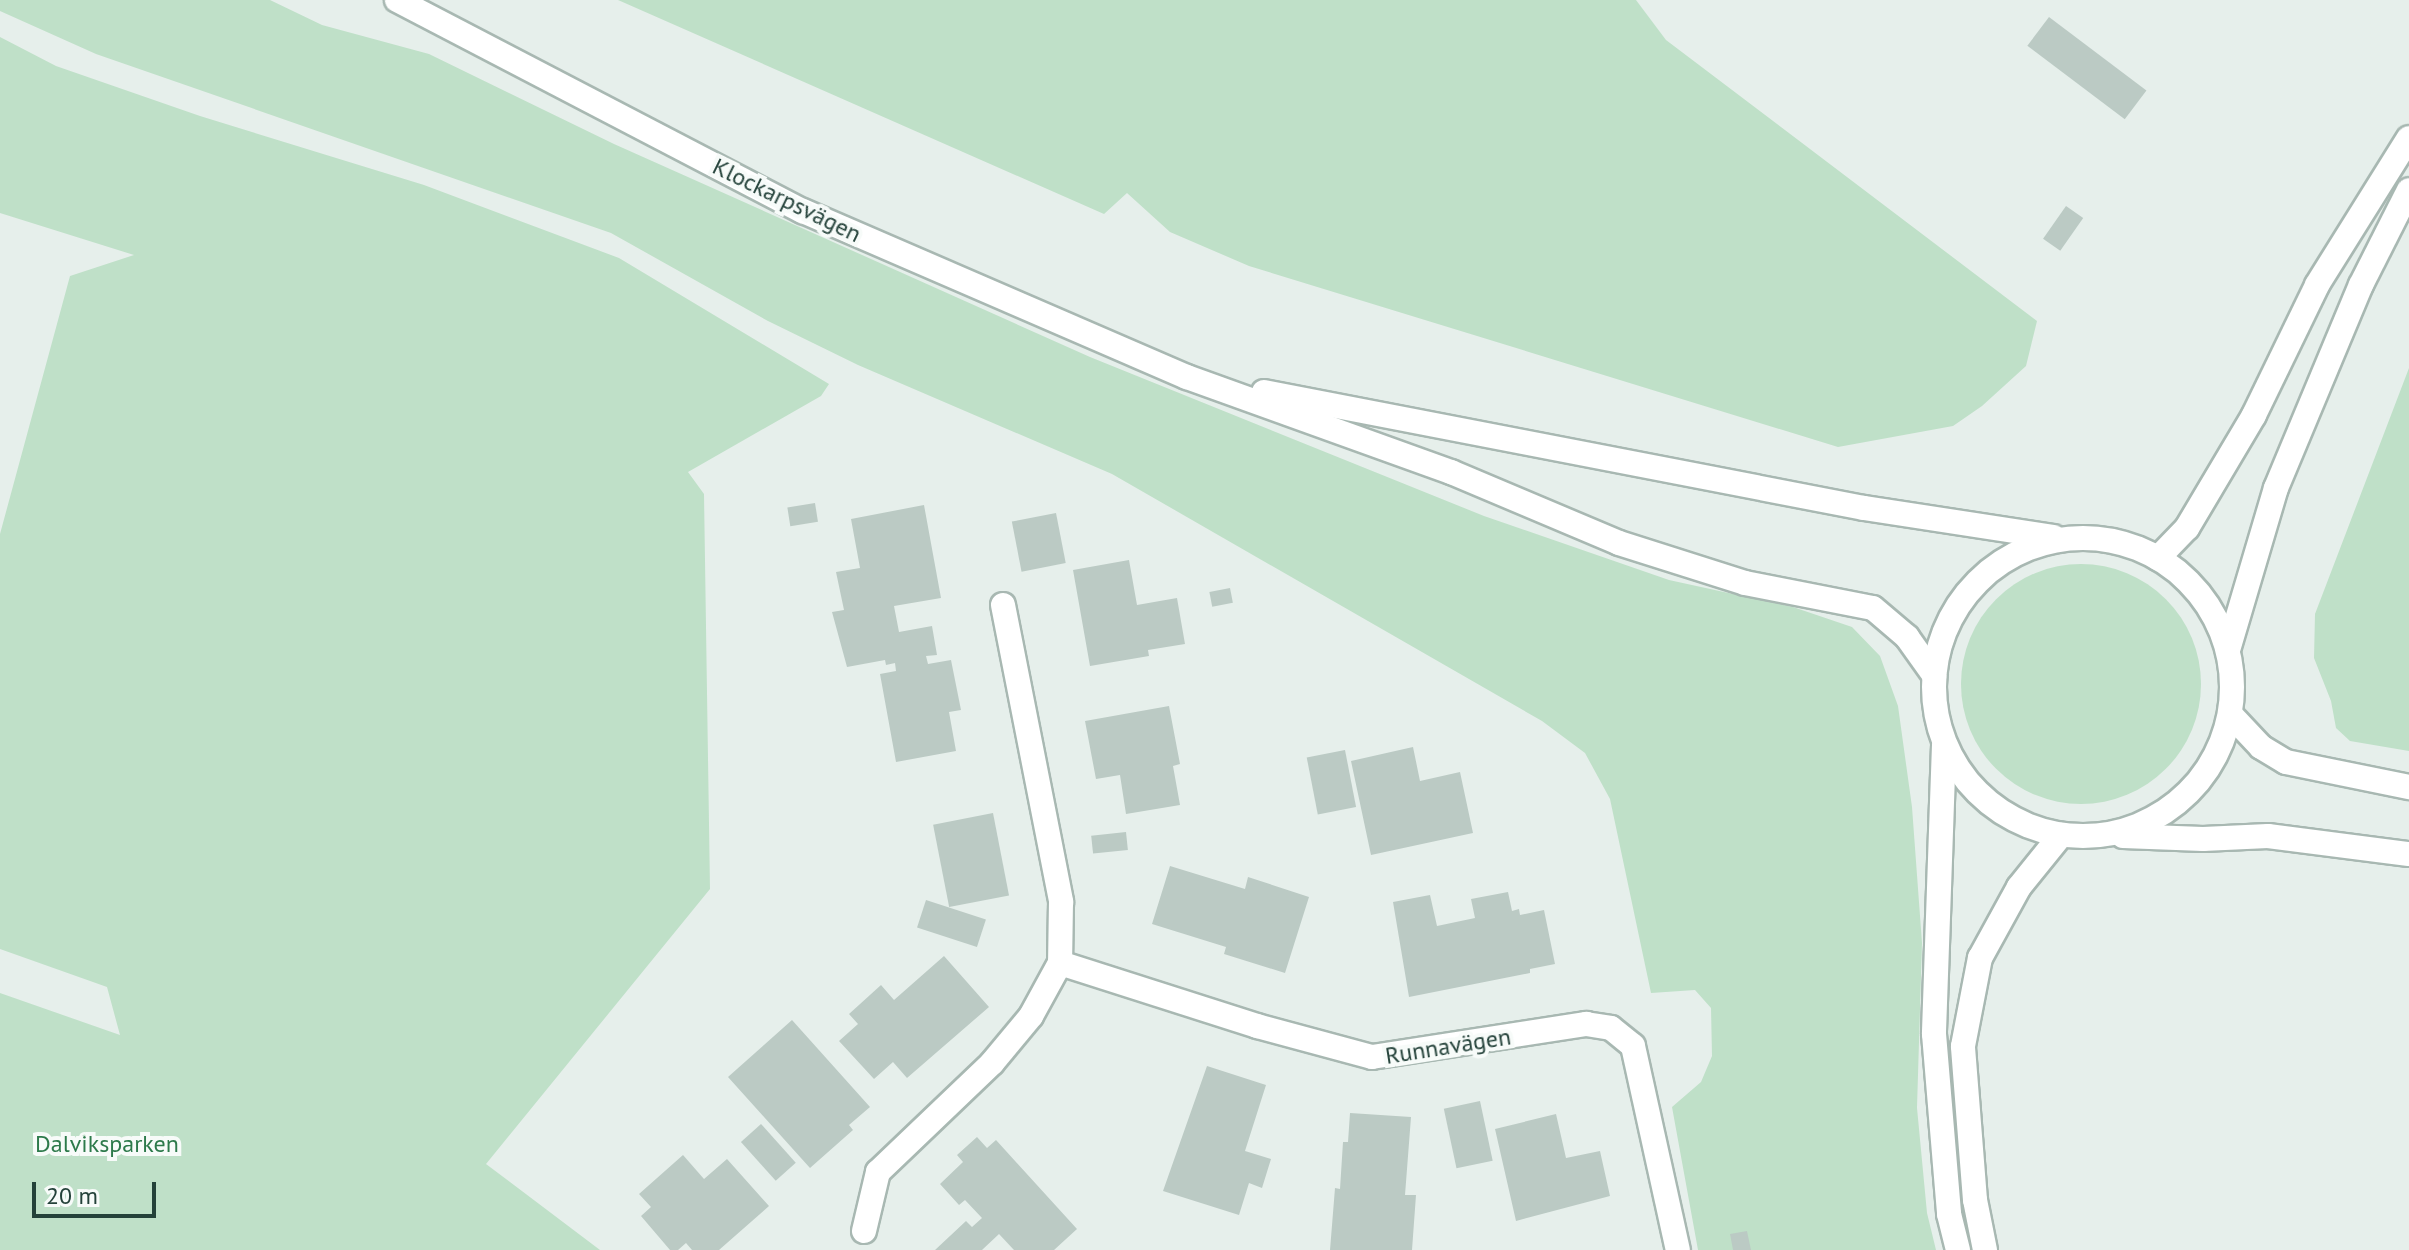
<!DOCTYPE html>
<html>
<head>
<meta charset="utf-8">
<style>
	body { margin:0 }
	#map { position:relative; width:2409px; height:1250px; overflow:hidden; background:#e6efeb; font-family:"PT Sans",sans-serif }
	div>[style] { position:absolute }
	.green>* { inset:0; background:#bfe0c8 }
	.round { border-radius:50% }
	.building>* { inset:0; background:#bbcac4; transform-origin:0 0 }
	.roads { filter:drop-shadow(2px 0 #a8b8b2) drop-shadow(-2px 0 #a8b8b2) drop-shadow(0 2px #a8b8b2) drop-shadow(0 -2px #a8b8b2) }
	.minor>* { height:24px; margin:-12px; padding:0 12px; transform-origin:12px; border-radius:12px; background:#fff }
	.minor>.ring { margin:-12px; padding:0; box-sizing:content-box; background:none; border:24px solid #fff; border-radius:50% }
	span { translate:-50% -50%; white-space:nowrap; text-align:center; line-height:1.15; -webkit-text-stroke:8px #f7fbf9; paint-order:stroke }
	.street-label { font-size:24px; color:#24423a }
	.park-label { font-size:24px; color:#2d7a4b }
	.scale { position:absolute; left:32px; top:1182px; width:124px; height:36px; box-sizing:border-box; border:4px solid #24423a; border-top:0; padding-left:10px; font-size:24px; line-height:28px; white-space:nowrap; color:#24423a; -webkit-text-stroke:6px #f7fbf9; paint-order:stroke }
</style>
</head>
<body>
<div id="map">
	<div class="green">
		<div style="clip-path:polygon(0 0,270px 0,322px 25px,429px 54px,614px 144px,1090px 357px,1484px 516px,1669px 580px,1793px 607px,1852px 627px,1880px 656px,1898px 706px,1912px 807px,1922px 943px,1917px 1108px,1927px 1213px,1936px 1250px,1698px 1250px,1672px 1107px,1701px 1082px,1712px 1056px,1711px 1008px,1695px 990px,1651px 993px,1610px 799px,1585px 753px,1542px 721px,1112px 474px,858px 365px,768px 321px,611px 233px,96px 54px,0 11px)"></div>
		<div style="clip-path:polygon(618px 0,1636px 0,1666px 40px,2037px 321px,2026px 366px,1982px 406px,1953px 426px,1838px 447px,1249px 266px,1170px 232px,1127px 193px,1104px 214px)"></div>
		<div style="clip-path:polygon(0 37px,56px 66px,200px 116px,424px 185px,619px 258px,829px 384px,821px 396px,688px 472px,704px 494px,710px 889px,486px 1164px,600px 1250px,0 1250px,0 993px,120px 1035px,107px 987px,0 949px,0 534px,70px 276px,134px 255px,0 213px)"></div>
		<div style="clip-path:polygon(2409px 368px,2409px 751px,2350px 741px,2336px 728px,2331px 701px,2314px 658px,2315px 614px)"></div>
		<div class="round" style="left:1961px;top:564px;width:240px;height:240px"></div>
	</div>
	<div class="building">
		<div style="left:2049px;top:17px;width:122px;height:36px;rotate:37deg"></div>
		<div style="left:2066px;top:206px;width:21px;height:40px;rotate:35deg"></div>
		<div style="left:815px;top:503px;width:19px;height:28px;rotate:81deg"></div>
		<div style="clip-path:polygon(924px 505px,941px 598px,894px 606px,899px 632px,932px 626px,937px 655px,926px 656px,928px 664px,951px 660px,961px 710px,949px 712px,956px 751px,896px 762px,880px 674px,896px 671px,895px 663px,886px 665px,885px 660px,847px 667px,832px 612px,844px 610px,836px 572px,860px 568px,851px 519px)"></div>
		<div style="left:1056px;top:513px;width:51px;height:45px;rotate:79deg"></div>
		<div style="clip-path:polygon(1129px 560px,1137px 605px,1177px 598px,1185px 644px,1148px 650px,1149px 656px,1090px 666px,1073px 570px)"></div>
		<div style="left:1230px;top:588px;width:15px;height:21px;rotate:79deg"></div>
		<div style="clip-path:polygon(1169px 706px,1180px 764px,1173px 766px,1180px 805px,1126px 814px,1120px 775px,1096px 779px,1085px 721px)"></div>
		<div style="clip-path:polygon(1413px 747px,1420px 781px,1460px 772px,1473px 833px,1371px 855px,1351px 761px)"></div>
		<div style="left:1345px;top:750px;width:58px;height:39px;rotate:79deg"></div>
		<div style="left:993px;top:813px;width:84px;height:61px;rotate:79deg"></div>
		<div style="left:1126px;top:832px;width:18px;height:35px;rotate:84deg"></div>
		<div style="clip-path:polygon(1170px 866px,1245px 889px,1248px 877px,1309px 897px,1285px 973px,1224px 954px,1226px 947px,1152px 924px)"></div>
		<div style="clip-path:polygon(1508px 892px,1512px 911px,1519px 909px,1520px 915px,1544px 910px,1555px 964px,1530px 969px,1530px 973px,1409px 997px,1393px 902px,1430px 895px,1437px 926px,1475px 918px,1471px 899px)"></div>
		<div style="left:926px;top:900px;width:63px;height:29px;rotate:18deg"></div>
		<div style="clip-path:polygon(944px 956px,989px 1007px,907px 1078px,893px 1062px,874px 1079px,839px 1041px,858px 1024px,849px 1014px,881px 985px,894px 1000px)"></div>
		<div style="clip-path:polygon(792px 1020px,870px 1107px,849px 1125px,853px 1130px,810px 1168px,728px 1077px)"></div>
		<div style="clip-path:polygon(1207px 1066px,1266px 1085px,1245px 1151px,1271px 1159px,1262px 1188px,1249px 1183px,1239px 1215px,1163px 1191px)"></div>
		<div style="left:1480px;top:1101px;width:61px;height:37px;rotate:78deg"></div>
		<div style="clip-path:polygon(1350px 1113px,1411px 1117px,1405px 1195px,1416px 1195px,1412px 1250px,1330px 1250px,1335px 1188px,1340px 1189px,1343px 1142px,1348px 1142px)"></div>
		<div style="clip-path:polygon(1556px 1114px,1566px 1158px,1600px 1151px,1610px 1196px,1516px 1221px,1495px 1129px)"></div>
		<div style="left:761px;top:1124px;width:52px;height:27px;rotate:48deg"></div>
		<div style="clip-path:polygon(977px 1137px,987px 1148px,996px 1140px,1077px 1229px,1054px 1250px,1014px 1250px,999px 1234px,982px 1250px,935px 1250px,966px 1221px,972px 1227px,982px 1218px,965px 1200px,959px 1205px,940px 1184px,963px 1162px,957px 1155px)"></div>
		<div style="clip-path:polygon(683px 1155px,704px 1179px,727px 1159px,769px 1206px,719px 1250px,692px 1250px,686px 1243px,678px 1250px,670px 1250px,641px 1216px,651px 1207px,639px 1194px)"></div>
		<div style="clip-path:polygon(1747px 1231px,1751px 1250px,1733px 1250px,1730px 1234px)"></div>
	</div>
	<div class="roads">
		<div class="minor">
			<div style="left:397px;top:0;width:458px;rotate:27.5deg"></div>
			<div style="left:803px;top:211px;width:418px;rotate:23.4deg"></div>
			<div style="left:1187px;top:377px;width:281px;rotate:19.8deg"></div>
			<div style="left:1451px;top:472px;width:182px;rotate:22.9deg"></div>
			<div style="left:1619px;top:543px;width:132px;rotate:17.6deg"></div>
			<div style="left:1745px;top:583px;width:130px;rotate:11.1deg"></div>
			<div style="left:1873px;top:608px;width:45px;rotate:40.5deg"></div>
			<div style="left:1907px;top:637px;width:47px;rotate:54.6deg"></div>
			<div style="left:1264px;top:392px;width:611px;rotate:10.94deg"></div>
			<div style="left:1864px;top:508px;width:192px;rotate:8.7deg"></div>
			<div class="ring" style="left:1934px;top:538px;width:274px;height:274px"></div>
			<div style="left:2158px;top:558px;width:42px;rotate:-46deg"></div>
			<div style="left:2187px;top:528px;width:131px;rotate:-59.3deg"></div>
			<div style="left:2254px;top:415px;width:144px;rotate:-64.1deg"></div>
			<div style="left:2317px;top:285px;width:173px;rotate:-58deg"></div>
			<div style="left:1003px;top:605px;width:303px;rotate:78.9deg"></div>
			<div style="left:1061px;top:902px;width:61px;rotate:90.9deg"></div>
			<div style="left:1060px;top:963px;width:207px;rotate:17.7deg"></div>
			<div style="left:1257px;top:1026px;width:119px;rotate:15.1deg"></div>
			<div style="left:1372px;top:1057px;width:217px;rotate:-8.8deg"></div>
			<div style="left:1586px;top:1024px;width:25px;rotate:9deg"></div>
			<div style="left:1611px;top:1028px;width:28px;rotate:39deg"></div>
			<div style="left:1633px;top:1046px;width:209px;rotate:77.6deg"></div>
			<div style="left:2228px;top:650px;width:169px;rotate:-73.5deg"></div>
			<div style="left:2276px;top:488px;width:220px;rotate:-67.3deg"></div>
			<div style="left:2361px;top:285px;width:106px;rotate:-63.2deg"></div>
			<div style="left:2230px;top:714px;width:45px;rotate:46.8deg"></div>
			<div style="left:2261px;top:747px;width:29px;rotate:31deg"></div>
			<div style="left:2286px;top:762px;width:126px;rotate:11.5deg"></div>
			<div style="left:1944px;top:745px;width:289px;rotate:92deg"></div>
			<div style="left:1934px;top:1034px;width:181px;rotate:85.2deg"></div>
			<div style="left:1949px;top:1214px;width:37px;rotate:76deg"></div>
			<div style="left:2123px;top:836px;width:80px;rotate:2.1deg"></div>
			<div style="left:2203px;top:839px;width:65px;rotate:-2.6deg"></div>
			<div style="left:2268px;top:836px;width:142px;rotate:7.3deg"></div>
			<div style="left:864px;top:1231px;width:61px;rotate:-76.7deg"></div>
			<div style="left:878px;top:1172px;width:158px;rotate:-43.7deg"></div>
			<div style="left:992px;top:1063px;width:61px;rotate:-50.3deg"></div>
			<div style="left:1031px;top:1016px;width:60px;rotate:-61.3deg"></div>
			<div style="left:1985px;top:1250px;width:51px;rotate:-101.3deg"></div>
			<div style="left:1975px;top:1200px;width:154px;rotate:-94.5deg"></div>
			<div style="left:1963px;top:1046px;width:90px;rotate:-79.1deg"></div>
			<div style="left:1980px;top:958px;width:81px;rotate:-61.2deg"></div>
			<div style="left:2019px;top:887px;width:67px;rotate:-51.1deg"></div>
		</div>
	</div>
	<div class="street-label">
		<span style="left:787px;top:200px;rotate:26deg">Klockarpsvägen</span>
		<span style="left:1448px;top:1046px;rotate:-9deg">Runnavägen</span>
	</div>
	<div class="park-label">
		<span style="left:107px;top:1144px">Dalviksparken</span>
	</div>
	<div class="scale">20 m</div>
</div>
</body>
</html>
